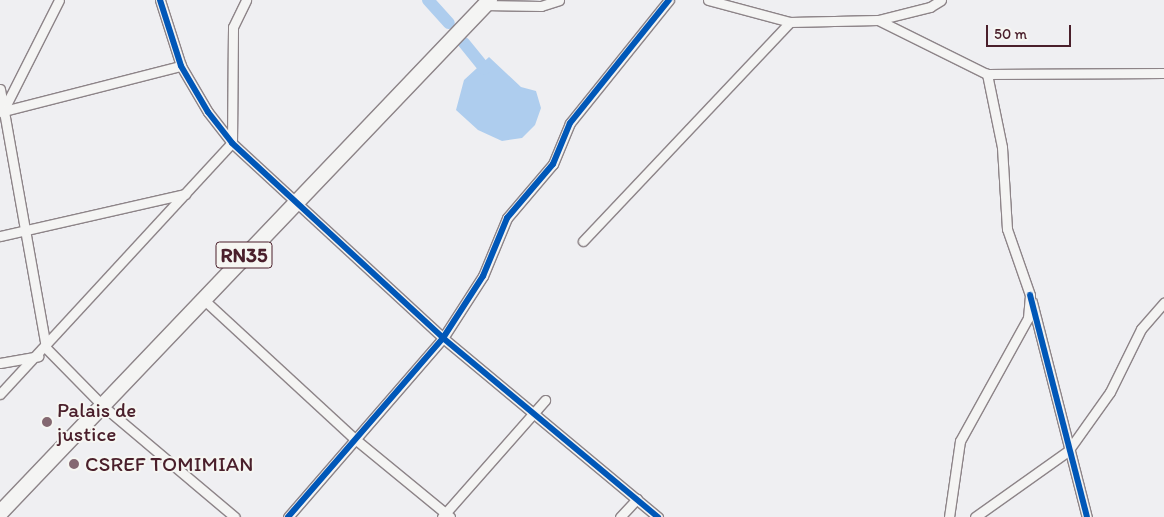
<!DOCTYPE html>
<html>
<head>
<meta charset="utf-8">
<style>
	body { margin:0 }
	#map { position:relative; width:1164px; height:517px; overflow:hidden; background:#efeff2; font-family:Itim,sans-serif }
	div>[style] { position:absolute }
	.water>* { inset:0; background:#aecdee }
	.canal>* { height:12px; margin:-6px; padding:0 6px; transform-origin:6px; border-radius:6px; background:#aecdee }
	.roads { filter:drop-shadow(1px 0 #8d8488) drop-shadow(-1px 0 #8d8488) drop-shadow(0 1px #8d8488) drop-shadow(0 -1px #8d8488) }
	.minor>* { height:9px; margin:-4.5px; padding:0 4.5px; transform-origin:4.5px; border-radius:4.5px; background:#f4f4f3 }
	.primary>* { height:15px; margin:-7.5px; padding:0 7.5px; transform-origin:7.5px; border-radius:7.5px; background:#f4f4f3 }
	.cycleway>* { height:6px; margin:-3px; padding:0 3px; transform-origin:3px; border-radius:3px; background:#0057b8 }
	.dots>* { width:14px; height:14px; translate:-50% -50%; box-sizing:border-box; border:2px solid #f6f6f2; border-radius:50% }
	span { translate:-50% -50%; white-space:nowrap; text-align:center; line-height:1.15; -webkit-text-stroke:4px #f6f6f2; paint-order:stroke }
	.shield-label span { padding:1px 4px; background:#f6f6f2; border:1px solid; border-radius:4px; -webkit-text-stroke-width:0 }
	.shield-label { font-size:20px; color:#4a1f2b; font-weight:700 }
	.poi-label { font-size:21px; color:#4a1f2b }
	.left { translate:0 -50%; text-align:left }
	.scale { position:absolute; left:986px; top:25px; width:85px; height:22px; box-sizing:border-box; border:2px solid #4a1f2b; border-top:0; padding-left:6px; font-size:15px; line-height:18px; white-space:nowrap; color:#4a1f2b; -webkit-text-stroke:4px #f6f6f2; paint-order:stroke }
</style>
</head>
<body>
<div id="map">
	<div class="water">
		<div style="clip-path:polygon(489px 57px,521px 87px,536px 91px,541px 108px,535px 125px,522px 138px,502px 141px,478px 130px,456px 110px,464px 80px)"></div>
	</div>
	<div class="canal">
		<div style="left:428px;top:0;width:31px;rotate:48deg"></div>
		<div style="left:464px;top:43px;width:33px;rotate:51deg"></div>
	</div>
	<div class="roads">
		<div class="minor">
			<div style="left:160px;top:0;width:69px;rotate:72.3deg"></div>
			<div style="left:181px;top:66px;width:53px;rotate:59.6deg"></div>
			<div style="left:208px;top:112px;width:39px;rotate:52deg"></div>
			<div style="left:232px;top:143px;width:287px;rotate:42.7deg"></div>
			<div style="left:443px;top:338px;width:280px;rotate:39.8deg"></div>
			<div style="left:708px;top:0;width:85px;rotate:15deg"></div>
			<div style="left:790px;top:22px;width:88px;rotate:-1.3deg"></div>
			<div style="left:878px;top:20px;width:122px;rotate:26.4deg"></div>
			<div style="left:987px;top:74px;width:177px;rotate:-0.3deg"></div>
			<div style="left:484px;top:5px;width:57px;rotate:1deg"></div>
			<div style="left:541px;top:6px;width:19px;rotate:-18deg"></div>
			<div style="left:878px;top:20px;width:54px;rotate:-14deg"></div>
			<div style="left:930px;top:7px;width:13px;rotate:-32deg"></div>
			<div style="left:0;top:89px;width:263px;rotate:79.9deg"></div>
			<div style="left:46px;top:348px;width:81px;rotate:45.5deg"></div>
			<div style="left:103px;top:406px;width:172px;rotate:40.1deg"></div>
			<div style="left:3px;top:111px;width:124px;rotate:-63.2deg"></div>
			<div style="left:0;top:112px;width:187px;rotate:-14.3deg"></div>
			<div style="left:0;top:236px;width:190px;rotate:-12.8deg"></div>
			<div style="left:583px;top:241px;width:301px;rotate:-46.6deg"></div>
			<div style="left:202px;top:298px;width:208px;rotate:42.7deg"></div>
			<div style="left:355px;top:439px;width:123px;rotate:39.4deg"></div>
			<div style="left:1032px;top:302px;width:222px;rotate:75.7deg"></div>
			<div style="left:0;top:363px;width:39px;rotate:-10deg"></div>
			<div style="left:0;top:394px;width:342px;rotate:-47.3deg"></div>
			<div style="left:232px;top:143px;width:116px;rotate:-89.5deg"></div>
			<div style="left:233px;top:27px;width:30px;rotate:-64deg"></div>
			<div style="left:288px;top:517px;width:237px;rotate:-49.1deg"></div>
			<div style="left:443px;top:338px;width:74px;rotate:-57.2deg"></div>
			<div style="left:483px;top:276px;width:63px;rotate:-67.5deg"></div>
			<div style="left:507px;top:218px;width:71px;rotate:-49.6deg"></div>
			<div style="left:553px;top:164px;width:44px;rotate:-67.5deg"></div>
			<div style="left:570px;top:123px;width:158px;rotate:-51.2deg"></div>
			<div style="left:442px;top:517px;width:156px;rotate:-48.6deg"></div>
			<div style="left:620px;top:517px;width:25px;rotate:-47deg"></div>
			<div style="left:949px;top:517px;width:77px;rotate:-81.8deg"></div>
			<div style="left:960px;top:441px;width:141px;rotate:-61.1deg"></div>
			<div style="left:1028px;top:318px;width:23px;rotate:-85deg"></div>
			<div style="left:1030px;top:295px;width:70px;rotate:-109.2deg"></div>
			<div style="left:1007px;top:229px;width:82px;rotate:-93.5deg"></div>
			<div style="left:1002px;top:147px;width:75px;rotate:-101.6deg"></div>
			<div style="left:975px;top:517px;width:114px;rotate:-35.4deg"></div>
			<div style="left:1068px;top:451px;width:72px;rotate:-54.6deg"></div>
			<div style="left:1110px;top:392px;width:70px;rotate:-63.8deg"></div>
			<div style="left:1141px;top:329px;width:35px;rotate:-49deg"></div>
		</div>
		<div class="primary">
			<div style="left:0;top:512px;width:708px;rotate:-46.32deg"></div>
		</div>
	</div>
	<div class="cycleway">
		<div style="left:160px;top:0;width:69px;rotate:72.3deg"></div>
		<div style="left:181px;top:66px;width:53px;rotate:59.6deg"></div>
		<div style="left:208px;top:112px;width:39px;rotate:52deg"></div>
		<div style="left:232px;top:143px;width:287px;rotate:42.7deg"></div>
		<div style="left:443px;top:338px;width:280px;rotate:39.8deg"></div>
		<div style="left:1030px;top:295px;width:229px;rotate:75.6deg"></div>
		<div style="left:288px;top:517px;width:237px;rotate:-49.1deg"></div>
		<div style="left:443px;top:338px;width:74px;rotate:-57.2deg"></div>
		<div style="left:483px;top:276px;width:63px;rotate:-67.5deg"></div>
		<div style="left:507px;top:218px;width:71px;rotate:-49.6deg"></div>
		<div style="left:553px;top:164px;width:44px;rotate:-67.5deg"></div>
		<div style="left:570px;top:123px;width:158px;rotate:-51.2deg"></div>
	</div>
	<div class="dots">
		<div style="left:47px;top:422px;background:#846871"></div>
		<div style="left:74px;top:464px;background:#846871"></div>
	</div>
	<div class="shield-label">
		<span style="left:244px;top:255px">RN35</span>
	</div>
	<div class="poi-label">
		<span class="left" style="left:57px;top:422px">Palais de<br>justice</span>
		<span class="left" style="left:85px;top:464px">CSREF TOMIMIAN</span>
	</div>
	<div class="scale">50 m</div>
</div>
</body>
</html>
